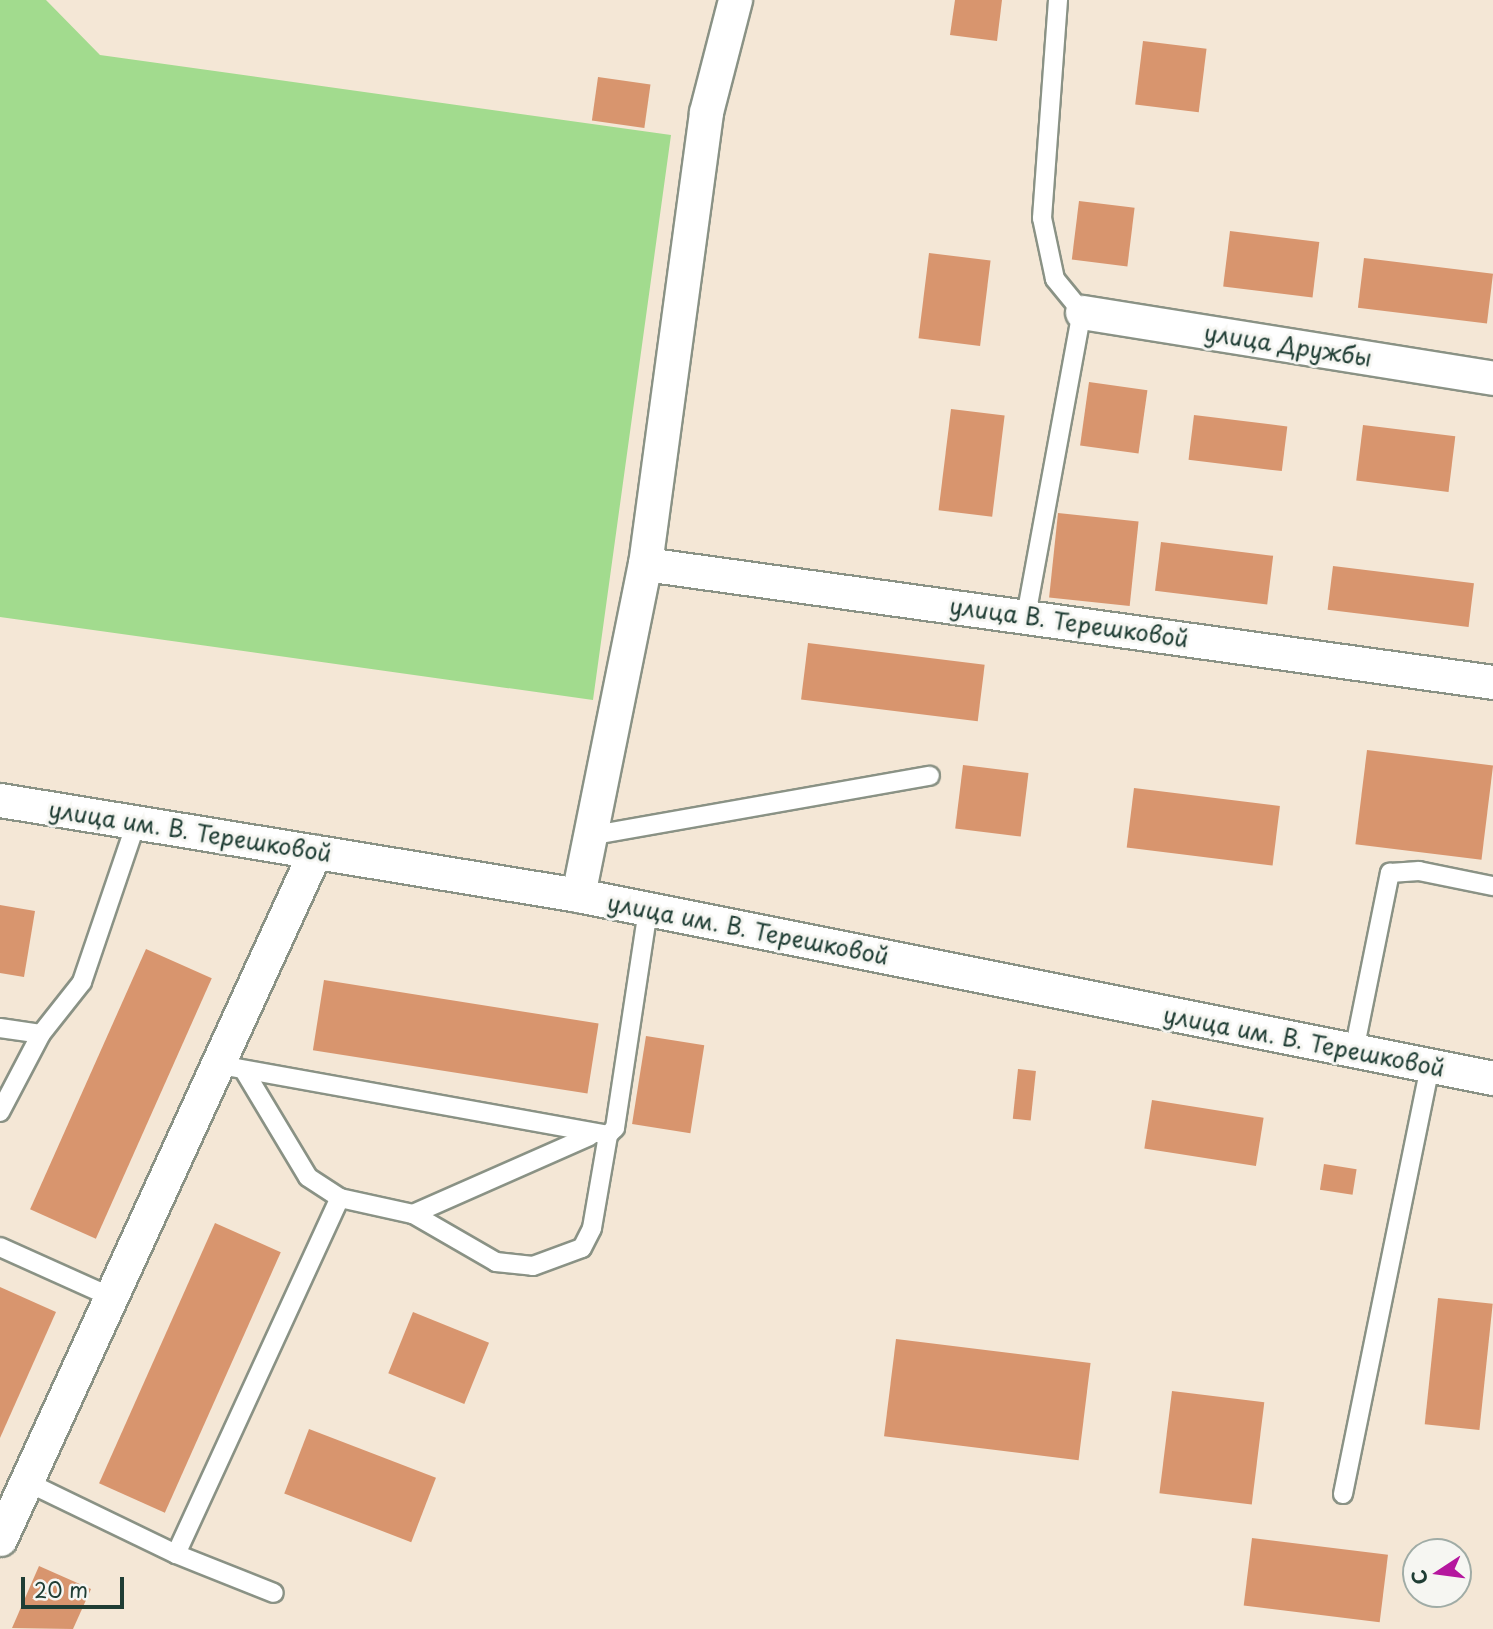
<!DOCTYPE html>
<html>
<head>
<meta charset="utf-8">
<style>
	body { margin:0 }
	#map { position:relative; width:1493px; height:1629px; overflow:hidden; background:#f4e7d6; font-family:"Playpen Sans",sans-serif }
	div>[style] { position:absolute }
	.green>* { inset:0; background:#a2db8e }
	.building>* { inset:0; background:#d8956e; transform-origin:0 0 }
	.roads { filter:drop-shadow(2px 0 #8a9285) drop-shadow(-2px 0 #8a9285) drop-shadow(0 2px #8a9285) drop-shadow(0 -2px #8a9285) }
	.service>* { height:18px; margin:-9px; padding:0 9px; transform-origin:9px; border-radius:9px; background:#fff }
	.minor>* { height:33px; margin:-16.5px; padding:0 16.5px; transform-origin:16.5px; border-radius:16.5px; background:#fff }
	span { translate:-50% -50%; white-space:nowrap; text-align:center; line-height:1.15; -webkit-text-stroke:6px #f6f6f2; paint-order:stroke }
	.street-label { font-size:23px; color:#1f3d34 }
	.north { position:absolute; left:1402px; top:1538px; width:70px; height:70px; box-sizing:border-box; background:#f6f6f2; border:2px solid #a0aca6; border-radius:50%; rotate:257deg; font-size:19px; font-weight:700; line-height:28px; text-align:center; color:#1f3d34 }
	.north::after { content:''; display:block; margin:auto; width:24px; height:32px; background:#b5179e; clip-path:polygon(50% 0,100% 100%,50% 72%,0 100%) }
	.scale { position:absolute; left:21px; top:1577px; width:103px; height:32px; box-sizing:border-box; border:4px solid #1f3d34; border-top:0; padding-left:9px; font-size:21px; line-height:24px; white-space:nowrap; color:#1f3d34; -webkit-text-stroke:5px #f6f6f2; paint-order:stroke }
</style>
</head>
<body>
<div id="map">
	<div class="green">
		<div style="clip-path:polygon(0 0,46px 0,100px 55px,671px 135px,593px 700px,0 617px)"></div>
	</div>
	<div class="building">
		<div style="clip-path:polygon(955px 0,1002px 0,997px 41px,950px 35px)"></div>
		<div style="left:1143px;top:41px;width:64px;height:64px;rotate:7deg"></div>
		<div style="left:598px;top:77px;width:53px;height:44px;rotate:8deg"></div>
		<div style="left:1079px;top:201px;width:56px;height:59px;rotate:7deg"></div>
		<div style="left:1230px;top:231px;width:90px;height:56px;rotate:7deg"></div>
		<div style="left:929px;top:253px;width:62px;height:86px;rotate:7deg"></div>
		<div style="left:1364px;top:258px;width:130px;height:50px;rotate:7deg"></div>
		<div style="left:1089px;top:382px;width:59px;height:64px;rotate:8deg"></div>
		<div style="left:951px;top:409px;width:54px;height:102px;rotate:7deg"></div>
		<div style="left:1194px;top:415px;width:94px;height:45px;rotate:7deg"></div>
		<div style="left:1363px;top:425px;width:93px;height:56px;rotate:7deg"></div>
		<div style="left:1058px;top:513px;width:81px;height:85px;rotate:6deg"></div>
		<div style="left:1161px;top:542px;width:113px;height:49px;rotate:7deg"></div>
		<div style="left:1333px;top:566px;width:142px;height:44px;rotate:7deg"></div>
		<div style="left:808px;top:643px;width:178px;height:57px;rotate:7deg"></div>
		<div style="left:1367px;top:750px;width:127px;height:95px;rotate:7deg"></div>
		<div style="left:963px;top:765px;width:66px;height:64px;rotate:7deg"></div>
		<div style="left:1134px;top:788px;width:147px;height:60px;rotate:7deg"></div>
		<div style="clip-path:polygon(0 905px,35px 911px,24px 977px,0 973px)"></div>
		<div style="left:146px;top:949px;width:72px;height:285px;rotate:24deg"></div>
		<div style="left:324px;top:980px;width:278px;height:71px;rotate:9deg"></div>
		<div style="left:646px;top:1036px;width:59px;height:89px;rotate:9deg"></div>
		<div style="left:1018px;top:1069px;width:18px;height:50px;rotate:6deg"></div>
		<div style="left:1152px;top:1100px;width:113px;height:49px;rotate:9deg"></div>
		<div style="left:1324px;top:1164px;width:33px;height:26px;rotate:9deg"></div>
		<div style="left:215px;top:1223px;width:72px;height:285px;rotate:24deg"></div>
		<div style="clip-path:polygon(0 1287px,56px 1312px,0 1438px)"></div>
		<div style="left:1438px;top:1298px;width:55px;height:127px;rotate:6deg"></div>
		<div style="left:413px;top:1312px;width:82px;height:66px;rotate:22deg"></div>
		<div style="left:896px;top:1339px;width:196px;height:98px;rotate:7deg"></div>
		<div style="left:1172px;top:1391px;width:93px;height:103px;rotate:7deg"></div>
		<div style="left:309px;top:1429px;width:136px;height:69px;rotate:21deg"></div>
		<div style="left:1252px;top:1538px;width:137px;height:68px;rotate:7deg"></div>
		<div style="clip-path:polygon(39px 1566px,91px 1589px,73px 1629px,12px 1628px)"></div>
	</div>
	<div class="roads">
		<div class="service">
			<div style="left:1026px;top:616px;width:309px;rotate:-79.6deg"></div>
			<div style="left:1082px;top:312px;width:43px;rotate:-129.3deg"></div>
			<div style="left:1055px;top:279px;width:62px;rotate:-102deg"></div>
			<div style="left:1042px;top:218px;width:219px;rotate:-85.8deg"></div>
			<div style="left:594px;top:835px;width:341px;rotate:-10deg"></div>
			<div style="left:0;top:1028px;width:41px;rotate:8.3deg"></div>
			<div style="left:41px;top:1034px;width:88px;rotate:117.7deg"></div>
			<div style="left:41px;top:1034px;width:66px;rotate:-51.7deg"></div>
			<div style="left:82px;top:982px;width:168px;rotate:-71.2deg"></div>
			<div style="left:1354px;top:1051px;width:182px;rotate:-78.6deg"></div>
			<div style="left:1390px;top:873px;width:29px;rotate:-4deg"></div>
			<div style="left:1419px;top:871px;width:76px;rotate:11.5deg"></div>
			<div style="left:220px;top:1065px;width:394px;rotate:10.2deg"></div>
			<div style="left:608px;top:1135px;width:10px;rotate:-45deg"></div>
			<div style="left:615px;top:1128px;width:221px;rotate:-81.4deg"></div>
			<div style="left:340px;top:1198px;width:75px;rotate:12.4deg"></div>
			<div style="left:413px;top:1214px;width:96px;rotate:30deg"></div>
			<div style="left:496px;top:1262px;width:37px;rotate:6deg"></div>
			<div style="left:533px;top:1266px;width:52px;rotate:-20.2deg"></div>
			<div style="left:582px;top:1248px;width:22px;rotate:-63deg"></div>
			<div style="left:592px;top:1228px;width:94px;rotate:-80.2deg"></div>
			<div style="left:413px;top:1214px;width:193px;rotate:-23.8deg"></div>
			<div style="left:0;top:1247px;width:122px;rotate:24.2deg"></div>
			<div style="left:27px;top:1482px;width:165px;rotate:25.8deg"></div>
			<div style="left:176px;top:1554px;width:105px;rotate:21.7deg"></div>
			<div style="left:1343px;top:1494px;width:437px;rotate:-78.5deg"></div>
			<div style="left:176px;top:1554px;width:392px;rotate:-65.3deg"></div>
			<div style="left:340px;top:1198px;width:38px;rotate:-147deg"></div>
			<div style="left:308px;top:1177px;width:122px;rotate:-121deg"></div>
		</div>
		<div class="minor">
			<div style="left:1082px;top:312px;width:416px;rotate:9.1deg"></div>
			<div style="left:645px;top:564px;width:856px;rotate:7.92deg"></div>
			<div style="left:0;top:800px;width:586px;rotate:9.33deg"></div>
			<div style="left:578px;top:895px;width:933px;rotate:11.31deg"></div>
			<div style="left:578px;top:895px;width:338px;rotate:-78.6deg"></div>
			<div style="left:645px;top:564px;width:456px;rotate:-82.3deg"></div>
			<div style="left:706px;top:112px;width:116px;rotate:-75.5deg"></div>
			<div style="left:0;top:1539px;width:756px;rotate:-65.37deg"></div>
		</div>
	</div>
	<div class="street-label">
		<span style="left:1288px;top:345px;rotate:9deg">улица Дружбы</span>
		<span style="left:1069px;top:622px;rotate:8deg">улица В. Терешковой</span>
		<span style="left:190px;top:831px;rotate:9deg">улица им. В. Терешковой</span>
		<span style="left:748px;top:929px;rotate:11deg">улица им. В. Терешковой</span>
		<span style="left:1304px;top:1041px;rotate:11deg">улица им. В. Терешковой</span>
	</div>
	<div class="north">С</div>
	<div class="scale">20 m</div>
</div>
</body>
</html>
